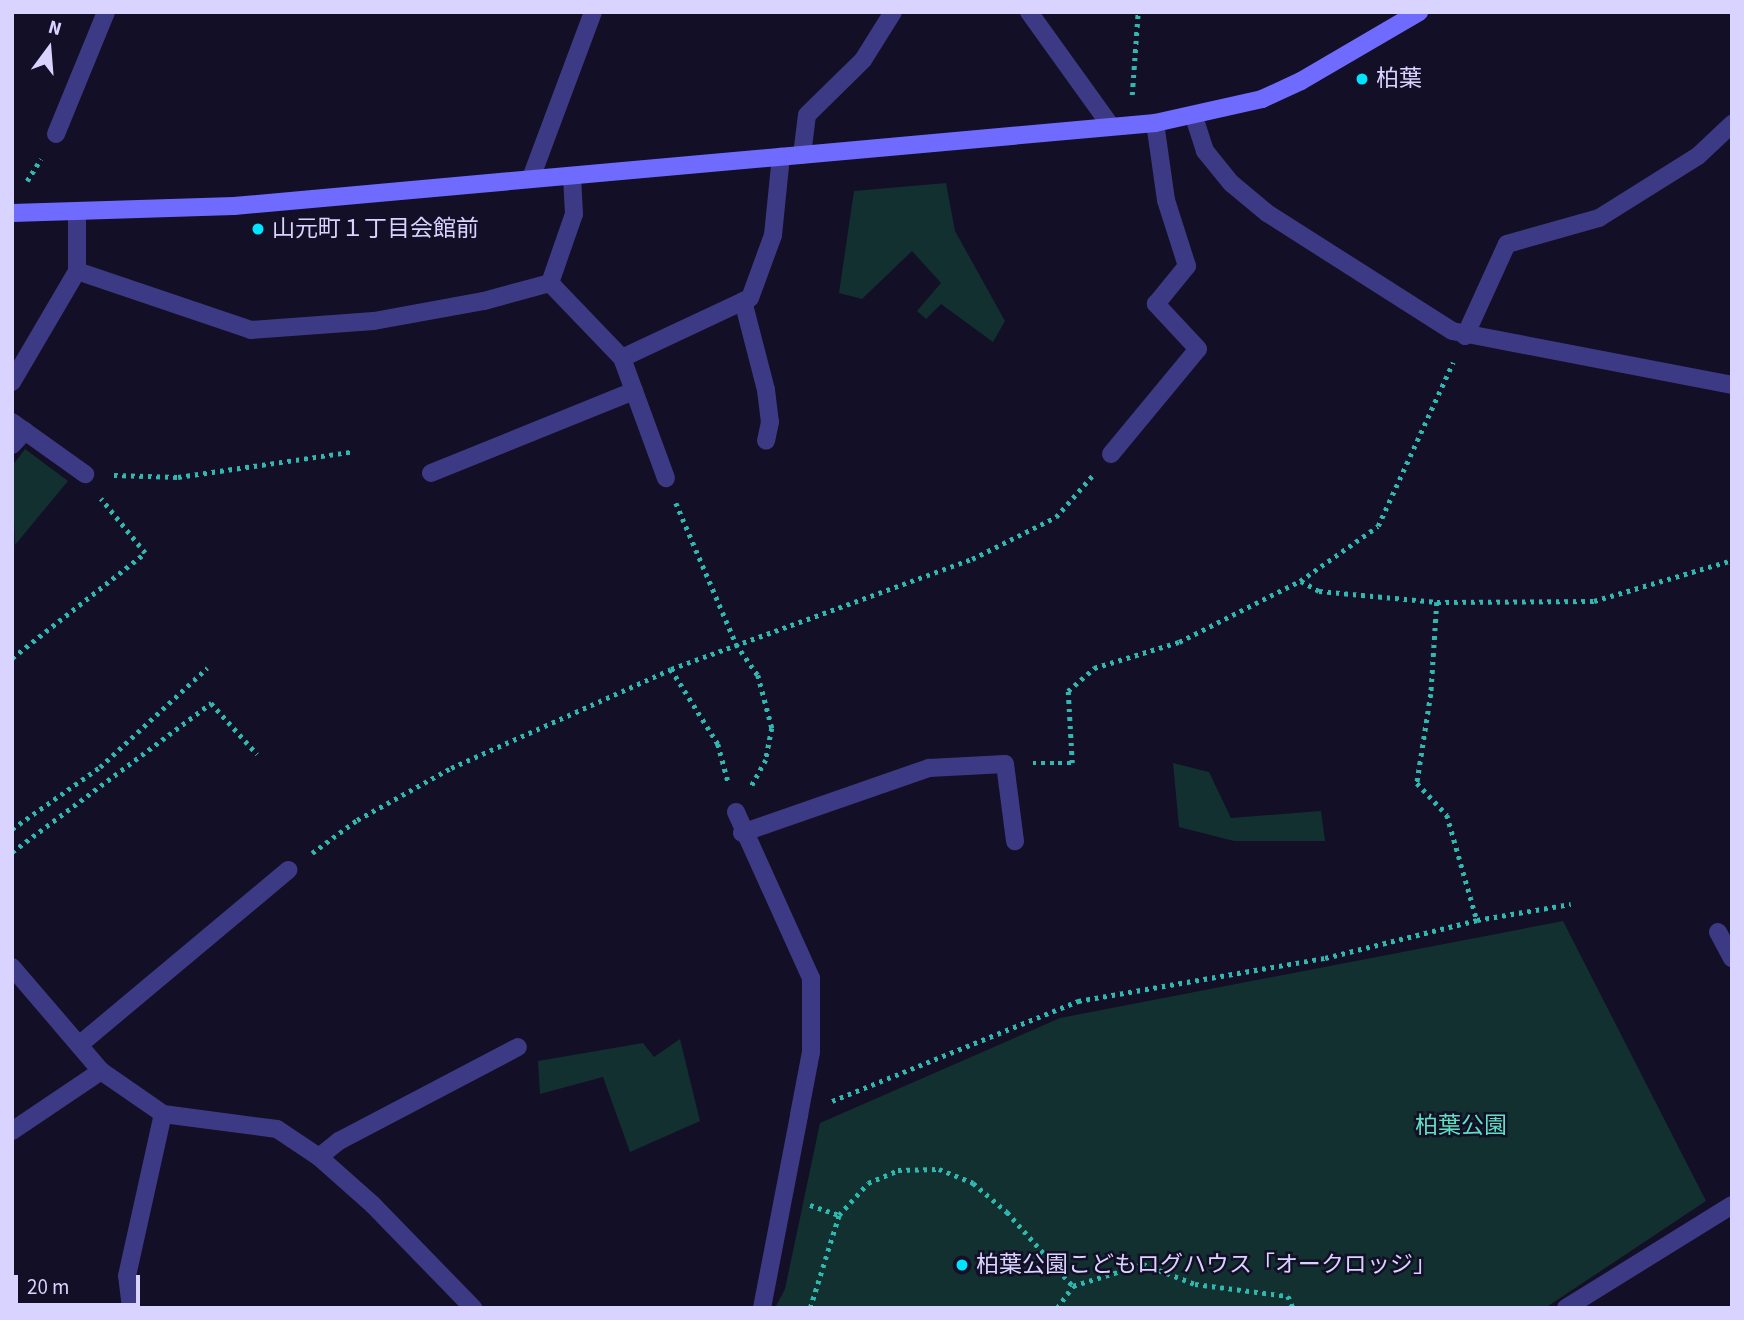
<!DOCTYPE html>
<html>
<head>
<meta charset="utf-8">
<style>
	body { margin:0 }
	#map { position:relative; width:1744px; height:1320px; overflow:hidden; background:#130f26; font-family:"Source Sans 3","Noto Sans JP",sans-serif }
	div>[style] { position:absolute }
	.green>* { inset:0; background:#12302f }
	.path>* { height:4.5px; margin-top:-2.25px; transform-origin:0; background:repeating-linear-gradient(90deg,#2fb8b0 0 3.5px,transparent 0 8.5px) }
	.lane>* { height:18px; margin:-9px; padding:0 9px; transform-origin:9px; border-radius:9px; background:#3d3a85 }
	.street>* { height:18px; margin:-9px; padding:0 9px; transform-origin:9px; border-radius:9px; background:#3d3a85 }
	.secondary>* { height:18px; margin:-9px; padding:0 9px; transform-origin:9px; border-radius:9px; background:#6f6bff }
	.dots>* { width:19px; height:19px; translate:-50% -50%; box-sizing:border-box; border:4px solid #130f26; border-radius:50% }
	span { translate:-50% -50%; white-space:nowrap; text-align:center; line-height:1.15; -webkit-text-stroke:5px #130f26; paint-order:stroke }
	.poi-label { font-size:23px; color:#d9d4ff }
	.left { translate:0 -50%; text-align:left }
	.park-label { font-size:23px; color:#5fe0c0 }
	.frame { position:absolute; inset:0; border:14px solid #d9d4ff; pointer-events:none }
	.north { position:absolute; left:14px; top:14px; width:70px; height:70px; -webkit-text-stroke:5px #130f26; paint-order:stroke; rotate:16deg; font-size:19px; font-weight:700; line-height:28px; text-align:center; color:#d9d4ff }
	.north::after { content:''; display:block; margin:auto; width:24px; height:32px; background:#d9d4ff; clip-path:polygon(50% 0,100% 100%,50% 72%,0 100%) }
	.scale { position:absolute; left:14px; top:1275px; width:126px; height:32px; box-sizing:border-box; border:4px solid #d9d4ff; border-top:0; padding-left:9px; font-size:21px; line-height:24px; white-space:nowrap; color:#d9d4ff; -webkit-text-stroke:5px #130f26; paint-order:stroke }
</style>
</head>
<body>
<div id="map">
	<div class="green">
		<div style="clip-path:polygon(946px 183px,955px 231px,1005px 321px,993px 342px,941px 304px,926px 319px,917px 311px,941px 283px,912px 251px,862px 299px,839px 293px,854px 191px)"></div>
		<div style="clip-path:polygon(25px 449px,68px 481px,15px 545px,12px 466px)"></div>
		<div style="clip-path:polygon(1173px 763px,1209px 772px,1231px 818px,1321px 811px,1325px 841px,1234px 841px,1179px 827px)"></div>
		<div style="clip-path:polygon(1563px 921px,1706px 1201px,1545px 1308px,775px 1308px,785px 1289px,820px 1123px,1060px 1018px)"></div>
		<div style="clip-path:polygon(680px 1039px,700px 1121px,630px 1152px,603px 1077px,540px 1094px,538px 1061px,643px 1043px,654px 1057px)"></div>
	</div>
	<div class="path">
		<div style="left:1132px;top:95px;width:83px;rotate:-85.9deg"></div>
		<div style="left:27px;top:181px;width:26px;rotate:-58deg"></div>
		<div style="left:114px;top:475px;width:64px;rotate:1.8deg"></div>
		<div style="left:178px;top:477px;width:174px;rotate:-8.3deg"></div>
		<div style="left:676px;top:503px;width:153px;rotate:66.9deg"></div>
		<div style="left:736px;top:644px;width:38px;rotate:55deg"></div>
		<div style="left:758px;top:675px;width:55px;rotate:75.2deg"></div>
		<div style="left:772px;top:728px;width:33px;rotate:101deg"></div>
		<div style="left:766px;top:760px;width:31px;rotate:119deg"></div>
		<div style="left:1301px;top:581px;width:21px;rotate:29deg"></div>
		<div style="left:1319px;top:591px;width:119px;rotate:5.3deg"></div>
		<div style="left:1437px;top:602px;width:157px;rotate:-0.4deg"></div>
		<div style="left:1594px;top:601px;width:144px;rotate:-16.5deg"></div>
		<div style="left:1437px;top:602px;width:92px;rotate:93.7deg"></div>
		<div style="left:1431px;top:694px;width:90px;rotate:98.9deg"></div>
		<div style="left:1417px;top:783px;width:44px;rotate:46.8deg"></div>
		<div style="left:1447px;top:815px;width:109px;rotate:74.1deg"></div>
		<div style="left:12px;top:658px;width:169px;rotate:-38.3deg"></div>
		<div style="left:145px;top:553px;width:70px;rotate:-129.2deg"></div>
		<div style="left:671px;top:669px;width:89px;rotate:57.9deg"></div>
		<div style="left:718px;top:744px;width:42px;rotate:75deg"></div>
		<div style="left:1033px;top:763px;width:39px"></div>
		<div style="left:1072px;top:763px;width:72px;rotate:-93.2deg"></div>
		<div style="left:1068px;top:691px;width:35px;rotate:-41deg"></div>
		<div style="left:1094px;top:668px;width:89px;rotate:-17deg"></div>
		<div style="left:1179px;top:642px;width:136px;rotate:-26.8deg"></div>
		<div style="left:1300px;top:581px;width:95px;rotate:-35.2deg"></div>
		<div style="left:1378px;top:526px;width:180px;rotate:-65.4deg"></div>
		<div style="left:12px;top:829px;width:108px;rotate:-35.2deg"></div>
		<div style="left:100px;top:767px;width:146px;rotate:-42.8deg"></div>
		<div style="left:12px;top:852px;width:249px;rotate:-36.8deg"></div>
		<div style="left:211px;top:703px;width:69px;rotate:48deg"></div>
		<div style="left:312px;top:853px;width:56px;rotate:-36.3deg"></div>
		<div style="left:357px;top:820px;width:107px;rotate:-29deg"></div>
		<div style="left:451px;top:768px;width:241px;rotate:-24.2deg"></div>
		<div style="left:671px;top:669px;width:320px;rotate:-20.1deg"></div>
		<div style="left:972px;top:559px;width:94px;rotate:-26.6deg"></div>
		<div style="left:1056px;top:517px;width:55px;rotate:-48.7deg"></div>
		<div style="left:832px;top:1101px;width:266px;rotate:-22.1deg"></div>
		<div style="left:1078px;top:1001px;width:251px;rotate:-9.9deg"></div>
		<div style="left:1325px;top:958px;width:157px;rotate:-14deg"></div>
		<div style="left:1477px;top:920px;width:95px;rotate:-9.7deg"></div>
		<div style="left:810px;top:1205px;width:31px;rotate:19deg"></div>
		<div style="left:810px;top:1308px;width:97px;rotate:-72.7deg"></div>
		<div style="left:839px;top:1215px;width:43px;rotate:-47.8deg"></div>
		<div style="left:868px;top:1183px;width:33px;rotate:-23deg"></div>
		<div style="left:898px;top:1170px;width:41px;rotate:-1.4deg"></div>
		<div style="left:939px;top:1169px;width:37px;rotate:22deg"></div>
		<div style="left:973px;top:1183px;width:45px;rotate:40.5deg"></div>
		<div style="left:1007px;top:1212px;width:99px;rotate:48.3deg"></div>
		<div style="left:1073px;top:1286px;width:73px;rotate:-17.4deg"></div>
		<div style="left:1143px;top:1264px;width:56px;rotate:21deg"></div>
		<div style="left:1195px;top:1284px;width:94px;rotate:7.4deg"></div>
		<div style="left:1288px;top:1296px;width:13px;rotate:67deg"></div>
		<div style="left:1057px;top:1308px;width:27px;rotate:-54deg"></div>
	</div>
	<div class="lane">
		<div style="left:802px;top:155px;width:40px;rotate:-82.9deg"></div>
		<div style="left:807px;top:115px;width:78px;rotate:-44.5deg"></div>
		<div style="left:863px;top:60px;width:57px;rotate:-58deg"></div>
		<div style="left:572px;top:176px;width:38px;rotate:87deg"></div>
		<div style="left:574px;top:214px;width:73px;rotate:109.2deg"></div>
		<div style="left:550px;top:283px;width:104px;rotate:46.2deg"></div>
		<div style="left:622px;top:358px;width:128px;rotate:69.9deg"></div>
		<div style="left:77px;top:271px;width:184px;rotate:18.7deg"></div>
		<div style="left:251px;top:330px;width:123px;rotate:-4.2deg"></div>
		<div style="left:374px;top:321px;width:112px;rotate:-10.3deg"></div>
		<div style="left:484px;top:301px;width:68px;rotate:-15.3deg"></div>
		<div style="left:743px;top:301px;width:92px;rotate:75.5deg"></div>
		<div style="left:766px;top:390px;width:32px;rotate:83deg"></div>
		<div style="left:770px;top:422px;width:19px;rotate:102deg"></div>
		<div style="left:1465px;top:336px;width:101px;rotate:-65.5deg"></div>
		<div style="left:1507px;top:244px;width:96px;rotate:-15.8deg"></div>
		<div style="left:1599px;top:218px;width:117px;rotate:-32.1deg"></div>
		<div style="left:1698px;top:156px;width:47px;rotate:-43.3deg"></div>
		<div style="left:622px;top:358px;width:141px;rotate:-25.1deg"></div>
		<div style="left:750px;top:298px;width:67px;rotate:-69.9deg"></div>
		<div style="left:773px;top:235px;width:79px;rotate:-84.2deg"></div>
		<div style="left:12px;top:382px;width:129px;rotate:-59.6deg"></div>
		<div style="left:77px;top:271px;width:59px;rotate:-90deg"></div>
		<div style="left:12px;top:422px;width:90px;rotate:35.5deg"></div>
		<div style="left:12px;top:445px;width:19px;rotate:-47deg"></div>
		<div style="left:1111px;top:454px;width:136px;rotate:-50.4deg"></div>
		<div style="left:1198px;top:349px;width:62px;rotate:-133deg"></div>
		<div style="left:1156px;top:304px;width:49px;rotate:-50.8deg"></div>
		<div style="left:1187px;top:266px;width:69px;rotate:-107.7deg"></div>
		<div style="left:1166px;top:200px;width:78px;rotate:-98.1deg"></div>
		<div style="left:431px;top:473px;width:219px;rotate:-22deg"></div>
		<div style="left:736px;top:812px;width:182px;rotate:65.7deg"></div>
		<div style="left:811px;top:978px;width:74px;rotate:90deg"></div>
		<div style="left:811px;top:1052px;width:64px;rotate:100.8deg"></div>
		<div style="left:742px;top:833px;width:198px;rotate:-19.2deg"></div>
		<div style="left:929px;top:768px;width:76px;rotate:-3deg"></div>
		<div style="left:1005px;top:764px;width:78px;rotate:82.6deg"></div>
		<div style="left:1718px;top:932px;width:30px;rotate:62deg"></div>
		<div style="left:12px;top:967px;width:137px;rotate:49.4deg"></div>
		<div style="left:101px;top:1071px;width:75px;rotate:34.7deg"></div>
		<div style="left:163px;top:1114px;width:115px;rotate:7.5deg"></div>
		<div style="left:277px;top:1129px;width:50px;rotate:33.7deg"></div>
		<div style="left:319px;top:1157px;width:72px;rotate:41.6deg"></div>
		<div style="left:373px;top:1205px;width:144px;rotate:45.8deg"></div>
		<div style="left:79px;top:1045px;width:273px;rotate:-39.9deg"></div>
		<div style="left:12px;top:1131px;width:107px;rotate:-34deg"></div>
		<div style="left:319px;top:1157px;width:26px;rotate:-39deg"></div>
		<div style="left:339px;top:1141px;width:202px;rotate:-27.7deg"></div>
		<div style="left:131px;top:1308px;width:32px;rotate:-97deg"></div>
		<div style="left:127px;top:1276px;width:166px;rotate:-77.5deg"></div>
	</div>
	<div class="street">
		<div style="left:1029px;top:12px;width:140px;rotate:54.3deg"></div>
		<div style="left:1194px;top:117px;width:36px;rotate:72deg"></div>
		<div style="left:1205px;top:151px;width:41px;rotate:50.9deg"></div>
		<div style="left:1231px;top:183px;width:47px;rotate:39.8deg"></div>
		<div style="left:1267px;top:213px;width:219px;rotate:32.5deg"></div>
		<div style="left:1452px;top:331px;width:285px;rotate:10.9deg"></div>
		<div style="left:56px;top:134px;width:132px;rotate:-67.7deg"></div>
		<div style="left:531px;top:178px;width:177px;rotate:-69.5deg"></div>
		<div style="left:762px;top:1308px;width:197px;rotate:-79.1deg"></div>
		<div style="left:1566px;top:1308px;width:195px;rotate:-31.8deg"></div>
	</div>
	<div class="secondary">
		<div style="left:12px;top:213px;width:222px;rotate:-1.8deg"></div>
		<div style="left:234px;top:206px;width:925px;rotate:-5.15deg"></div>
		<div style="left:1155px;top:123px;width:110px;rotate:-12.6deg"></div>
		<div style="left:1262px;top:99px;width:43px;rotate:-24.8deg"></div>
		<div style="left:1301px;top:81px;width:137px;rotate:-30.3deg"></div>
	</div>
	<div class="dots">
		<div style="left:1362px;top:79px;background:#00e5ff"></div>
		<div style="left:258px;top:229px;background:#00e5ff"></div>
		<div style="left:962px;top:1265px;background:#00e5ff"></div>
	</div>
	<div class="poi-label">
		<span class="left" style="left:1376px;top:79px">柏葉</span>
		<span class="left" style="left:272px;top:229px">山元町１丁目会館前</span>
		<span class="left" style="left:976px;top:1265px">柏葉公園こどもログハウス「オークロッジ」</span>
	</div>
	<div class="park-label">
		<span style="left:1461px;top:1126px">柏葉公園</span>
	</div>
	<div class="frame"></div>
	<div class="north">N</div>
	<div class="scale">20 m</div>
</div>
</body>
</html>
